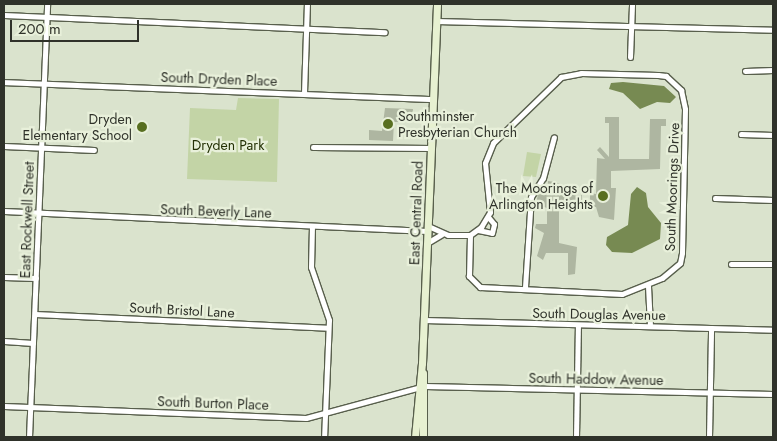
<!DOCTYPE html>
<html>
<head>
<meta charset="utf-8">
<style>
	body { margin:0 }
	#map { position:relative; width:777px; height:441px; overflow:hidden; background:#dae3cd; font-family:Jost,sans-serif }
	div>[style] { position:absolute }
	.green>* { inset:0; background:#c3d4a6 }
	.water>* { inset:0; background:#778a52 }
	.building>* { inset:0; background:#aeb6a1 }
	.roads { filter:drop-shadow(1px 0 #585f4c) drop-shadow(-1px 0 #585f4c) drop-shadow(0 1px #585f4c) drop-shadow(0 -1px #585f4c) }
	.minor>* { height:5px; margin:-2.5px; padding:0 2.5px; transform-origin:2.5px; border-radius:2.5px; background:#fff }
	.secondary>* { height:7px; margin:-3.5px; padding:0 3.5px; transform-origin:3.5px; border-radius:3.5px; background:#e7f1d1 }
	.dots>* { width:14px; height:14px; translate:-50% -50%; box-sizing:border-box; border:2px solid #e8f0da; border-radius:50% }
	span { translate:-50% -50%; white-space:nowrap; text-align:center; line-height:1.15; -webkit-text-stroke:4.5px #e8f0da; paint-order:stroke }
	.street-label { font-size:14px; color:#2f322a }
	.poi-label { font-size:14px; color:#2f322a }
	.left { translate:0 -50%; text-align:left }
	.right { translate:-100% -50%; text-align:right }
	.park-label { font-size:14px; color:#243105 }
	.frame { position:absolute; inset:0; border:5px solid #2f322a; pointer-events:none }
	.scale { position:absolute; left:10px; top:20px; width:129px; height:22px; box-sizing:border-box; border:2px solid #2f322a; border-top:0; padding-left:6px; font-size:15px; line-height:18px; white-space:nowrap; color:#2f322a; -webkit-text-stroke:4px #e8f0da; paint-order:stroke }
</style>
</head>
<body>
<div id="map">
	<div class="green">
		<div style="clip-path:polygon(238px 98px,279px 99px,277px 182px,187px 179px,190px 108px,236px 110px)"></div>
		<div style="clip-path:polygon(527px 152px,541px 154px,536px 177px,523px 176px)"></div>
	</div>
	<div class="water">
		<div style="clip-path:polygon(623px 82px,664px 86px,676px 97px,670px 103px,657px 102px,640px 109px,623px 93px,609px 89px,611px 83px)"></div>
		<div style="clip-path:polygon(637px 187px,646px 193px,648px 207px,661px 223px,660px 239px,632px 253px,612px 252px,606px 245px,607px 237px,628px 225px,631px 194px)"></div>
	</div>
	<div class="building">
		<div style="clip-path:polygon(385px 108px,413px 109px,412px 122px,394px 122px,393px 141px,369px 140px,369px 130px,382px 131px)"></div>
		<div style="clip-path:polygon(605px 117px,619px 117px,619px 159px,649px 159px,650px 119px,666px 119px,666px 126px,661px 126px,660px 169px,611px 171px,611px 188px,616px 188px,614px 220px,599px 217px,596px 207px,559px 206px,559px 243px,577px 247px,575px 274px,568px 275px,568px 253px,546px 253px,543px 260px,537px 256px,544px 233px,535px 228px,536px 224px,547px 224px,547px 208px,536px 204px,538px 194px,547px 194px,548px 181px,555px 182px,560px 184px,559px 196px,567px 188px,575px 195px,582px 195px,582px 201px,590px 202px,590px 193px,596px 194px,597px 158px,605px 159px,597px 150px,600px 147px,609px 157px,609px 123px,605px 123px)"></div>
	</div>
	<div class="roads">
		<div class="minor">
			<div style="left:4px;top:15px;width:381px;rotate:2.6deg"></div>
			<div style="left:436px;top:21px;width:337px;rotate:1.5deg"></div>
			<div style="left:630px;top:57px;width:53px;rotate:-87.8deg"></div>
			<div style="left:745px;top:71px;width:28px;rotate:-2deg"></div>
			<div style="left:4px;top:82px;width:429px;rotate:2.3deg"></div>
			<div style="left:304px;top:93px;width:89px;rotate:-88.1deg"></div>
			<div style="left:741px;top:134px;width:32px;rotate:2deg"></div>
			<div style="left:4px;top:146px;width:90px;rotate:2.5deg"></div>
			<div style="left:313px;top:147px;width:118px;rotate:0.5deg"></div>
			<div style="left:715px;top:198px;width:58px;rotate:2deg"></div>
			<div style="left:4px;top:211px;width:424px;rotate:2.7deg"></div>
			<div style="left:312px;top:226px;width:41px;rotate:91.4deg"></div>
			<div style="left:311px;top:267px;width:56px;rotate:71.2deg"></div>
			<div style="left:329px;top:320px;width:117px;rotate:92.4deg"></div>
			<div style="left:428px;top:226px;width:22px;rotate:24deg"></div>
			<div style="left:448px;top:235px;width:22px"></div>
			<div style="left:470px;top:235px;width:14px;rotate:-36deg"></div>
			<div style="left:481px;top:227px;width:17px;rotate:-59deg"></div>
			<div style="left:490px;top:212px;width:49px;rotate:-95.8deg"></div>
			<div style="left:485px;top:163px;width:22px;rotate:-68deg"></div>
			<div style="left:493px;top:143px;width:95px;rotate:-44.1deg"></div>
			<div style="left:561px;top:77px;width:20px;rotate:-11deg"></div>
			<div style="left:581px;top:73px;width:77px;rotate:1.5deg"></div>
			<div style="left:658px;top:75px;width:8px;rotate:7deg"></div>
			<div style="left:666px;top:76px;width:21px;rotate:43deg"></div>
			<div style="left:681px;top:90px;width:19px;rotate:78deg"></div>
			<div style="left:685px;top:109px;width:144px;rotate:91.2deg"></div>
			<div style="left:682px;top:253px;width:10px;rotate:101deg"></div>
			<div style="left:680px;top:263px;width:23px;rotate:140deg"></div>
			<div style="left:662px;top:278px;width:43px;rotate:158.2deg"></div>
			<div style="left:622px;top:294px;width:142px;rotate:-177.2deg"></div>
			<div style="left:480px;top:287px;width:16px;rotate:-135deg"></div>
			<div style="left:469px;top:276px;width:41px;rotate:-88.6deg"></div>
			<div style="left:478px;top:230px;width:14px;rotate:12deg"></div>
			<div style="left:492px;top:233px;width:9px;rotate:-77deg"></div>
			<div style="left:494px;top:224px;width:8px;rotate:-130deg"></div>
			<div style="left:427px;top:243px;width:17px;rotate:-31deg"></div>
			<div style="left:731px;top:264px;width:42px"></div>
			<div style="left:4px;top:277px;width:32px;rotate:2deg"></div>
			<div style="left:648px;top:286px;width:40px;rotate:87.1deg"></div>
			<div style="left:525px;top:287px;width:90px;rotate:-86.2deg"></div>
			<div style="left:531px;top:197px;width:22px;rotate:-58deg"></div>
			<div style="left:543px;top:178px;width:42px;rotate:-75deg"></div>
			<div style="left:35px;top:314px;width:293px;rotate:2.7deg"></div>
			<div style="left:424px;top:320px;width:349px;rotate:1.6deg"></div>
			<div style="left:4px;top:341px;width:29px;rotate:4deg"></div>
			<div style="left:4px;top:406px;width:302px;rotate:2.3deg"></div>
			<div style="left:306px;top:418px;width:123px;rotate:-15.1deg"></div>
			<div style="left:425px;top:386px;width:348px;rotate:1.3deg"></div>
			<div style="left:29px;top:437px;width:433px;rotate:-87.6deg"></div>
			<div style="left:576px;top:437px;width:112px;rotate:-89deg"></div>
			<div style="left:709px;top:437px;width:109px;rotate:-88.9deg"></div>
		</div>
		<div class="secondary">
			<div style="left:415px;top:437px;width:74px;rotate:-84.6deg"></div>
			<div style="left:422px;top:363px;width:359px;rotate:-87.6deg"></div>
			<div style="left:423px;top:437px;width:64px;rotate:-90deg"></div>
		</div>
	</div>
	<div class="dots">
		<div style="left:388px;top:124px;background:#586f20"></div>
		<div style="left:142px;top:127px;background:#586f20"></div>
		<div style="left:603px;top:196px;background:#586f20"></div>
	</div>
	<div class="street-label">
		<span style="left:219px;top:79px;rotate:2deg">South Dryden Place</span>
		<span style="left:672px;top:187px;rotate:-88deg">South Moorings Drive</span>
		<span style="left:216px;top:211px;rotate:2deg">South Beverly Lane</span>
		<span style="left:416px;top:213px;rotate:-88deg">East Central Road</span>
		<span style="left:27px;top:220px;rotate:-88deg">East Rockwell Street</span>
		<span style="left:182px;top:310px;rotate:3deg">South Bristol Lane</span>
		<span style="left:599px;top:314px;rotate:1deg">South Douglas Avenue</span>
		<span style="left:596px;top:379px;rotate:1deg">South Haddow Avenue</span>
		<span style="left:213px;top:403px;rotate:2deg">South Burton Place</span>
	</div>
	<div class="poi-label">
		<span class="left" style="left:398px;top:124px">Southminster<br>Presbyterian Church</span>
		<span class="right" style="left:132px;top:127px">Dryden<br>Elementary School</span>
		<span class="right" style="left:593px;top:196px">The Moorings of<br>Arlington Heights</span>
	</div>
	<div class="park-label">
		<span style="left:228px;top:145px">Dryden Park</span>
	</div>
	<div class="frame"></div>
	<div class="scale">200 m</div>
</div>
</body>
</html>
